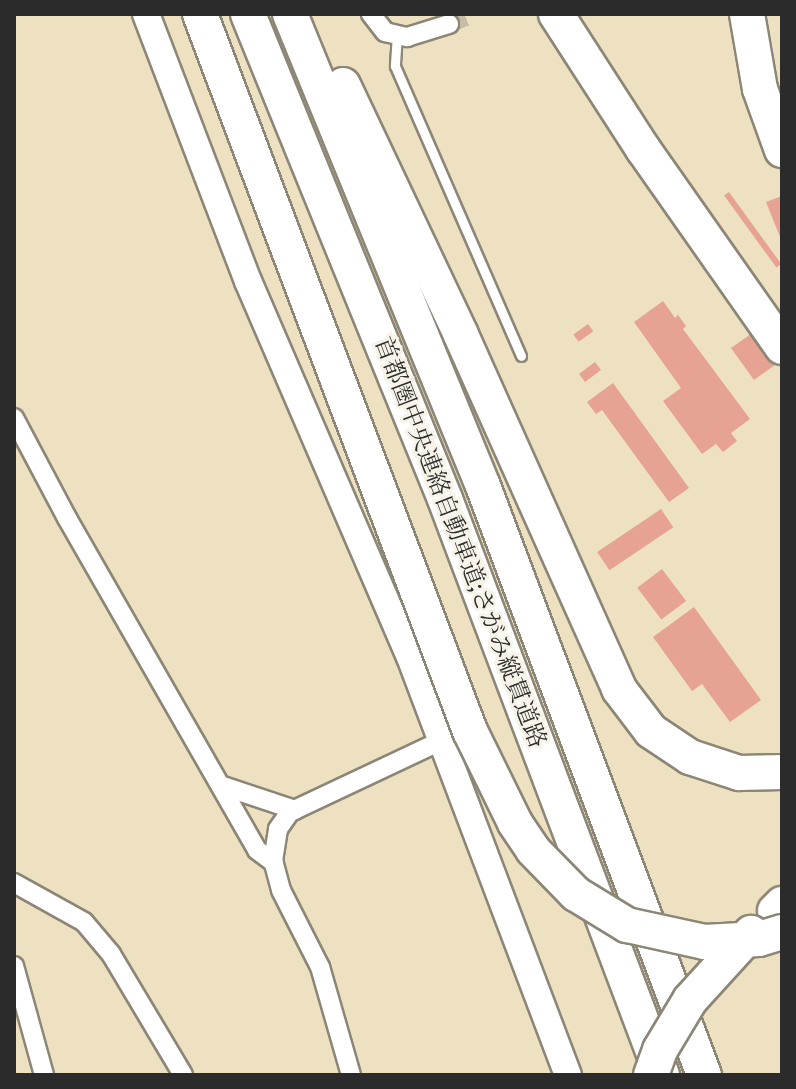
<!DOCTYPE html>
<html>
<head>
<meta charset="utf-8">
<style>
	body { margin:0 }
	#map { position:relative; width:796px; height:1089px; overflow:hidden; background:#eee1c2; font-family:"Gentium Book Plus","Noto Serif JP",serif }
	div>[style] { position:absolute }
	.building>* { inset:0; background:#e6a293; transform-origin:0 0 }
	.street-tunnel>* { height:18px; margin-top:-9px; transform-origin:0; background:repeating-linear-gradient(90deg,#c7bda4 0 18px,transparent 0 27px) }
	.roads { filter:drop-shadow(2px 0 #8c8676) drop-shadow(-2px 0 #8c8676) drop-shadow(0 2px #8c8676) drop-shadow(0 -2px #8c8676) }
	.lane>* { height:9px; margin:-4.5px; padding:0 4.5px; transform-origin:4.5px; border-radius:4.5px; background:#fff }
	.street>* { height:18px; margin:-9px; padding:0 9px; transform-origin:9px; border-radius:9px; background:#fff }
	.secondary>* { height:26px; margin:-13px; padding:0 13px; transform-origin:13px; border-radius:13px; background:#fff }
	.highway>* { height:34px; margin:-17px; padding:0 17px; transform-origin:17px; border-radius:17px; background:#fff }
	.bridges { filter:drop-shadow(2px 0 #8c8676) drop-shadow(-2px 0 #8c8676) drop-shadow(0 2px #8c8676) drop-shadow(0 -2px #8c8676) }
	.highway-bridge>* { height:34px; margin:-17px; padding:0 17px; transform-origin:17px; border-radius:17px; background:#fff }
	span { translate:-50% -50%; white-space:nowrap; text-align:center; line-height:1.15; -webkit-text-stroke:6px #f7f3e8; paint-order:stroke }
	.street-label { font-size:24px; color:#2b2b2b }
	.frame { position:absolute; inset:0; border:16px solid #2b2b2b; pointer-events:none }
</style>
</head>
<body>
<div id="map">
	<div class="building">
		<div style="left:729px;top:192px;width:89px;height:6px;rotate:54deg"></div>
		<div style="clip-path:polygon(782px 196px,782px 242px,766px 202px)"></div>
		<div style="clip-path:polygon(663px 301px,675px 318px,678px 315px,686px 326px,683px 329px,750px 419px,731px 433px,737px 441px,723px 452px,716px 444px,702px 454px,663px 401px,681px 388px,634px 322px)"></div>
		<div style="clip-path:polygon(782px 312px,782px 360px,754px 380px,731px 348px)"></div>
		<div style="left:588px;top:324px;width:9px;height:18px;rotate:54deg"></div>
		<div style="left:595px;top:362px;width:10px;height:20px;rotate:53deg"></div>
		<div style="clip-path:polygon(613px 383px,689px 488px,669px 502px,602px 410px,596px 414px,587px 402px)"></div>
		<div style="left:661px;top:509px;width:22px;height:77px;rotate:56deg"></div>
		<div style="left:662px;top:569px;width:40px;height:31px;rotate:53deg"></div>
		<div style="clip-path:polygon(694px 607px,761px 700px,730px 722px,702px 684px,692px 691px,653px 637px)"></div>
	</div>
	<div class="street-tunnel">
		<div style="left:449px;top:24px;width:26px;rotate:-23deg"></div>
	</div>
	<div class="roads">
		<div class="lane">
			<div style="left:397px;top:35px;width:31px;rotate:94deg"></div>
			<div style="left:395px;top:66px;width:316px;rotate:66.5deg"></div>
		</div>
		<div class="street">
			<div style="left:371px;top:14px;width:23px;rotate:52deg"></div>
			<div style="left:385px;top:32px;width:23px;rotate:13deg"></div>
			<div style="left:407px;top:37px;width:44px;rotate:-17.2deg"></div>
			<div style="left:14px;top:418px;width:113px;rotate:62.1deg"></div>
			<div style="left:67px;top:518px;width:383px;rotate:60.2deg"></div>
			<div style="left:257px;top:850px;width:21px;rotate:37deg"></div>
			<div style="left:223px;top:786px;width:76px;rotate:18.4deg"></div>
			<div style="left:14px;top:883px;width:80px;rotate:29.1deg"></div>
			<div style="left:84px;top:922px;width:42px;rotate:49.8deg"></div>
			<div style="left:111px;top:954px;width:141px;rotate:59.2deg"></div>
			<div style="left:14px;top:966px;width:113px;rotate:74.6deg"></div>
			<div style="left:351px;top:1075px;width:112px;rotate:-106deg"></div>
			<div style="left:320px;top:967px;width:86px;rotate:-116.9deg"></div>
			<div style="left:281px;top:890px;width:30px;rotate:-105deg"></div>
			<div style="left:273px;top:861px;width:32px;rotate:-81deg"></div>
			<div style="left:278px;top:829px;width:21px;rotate:-55deg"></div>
			<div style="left:290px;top:812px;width:169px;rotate:-25.2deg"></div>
		</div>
		<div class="secondary">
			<div style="left:146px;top:14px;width:286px;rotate:69.1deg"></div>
			<div style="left:248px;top:281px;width:409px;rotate:66.7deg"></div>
			<div style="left:410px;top:657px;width:447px;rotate:69.3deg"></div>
		</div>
		<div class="highway">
			<div style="left:248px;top:14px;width:523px;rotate:67.89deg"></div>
			<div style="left:445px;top:499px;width:616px;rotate:69.36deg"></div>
			<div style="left:290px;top:14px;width:510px;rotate:67.76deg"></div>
			<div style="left:483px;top:486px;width:629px;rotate:69.43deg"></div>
			<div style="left:556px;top:14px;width:161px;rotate:57.2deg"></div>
			<div style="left:643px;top:149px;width:242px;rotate:54.9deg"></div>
			<div style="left:747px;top:14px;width:76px;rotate:80.2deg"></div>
			<div style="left:760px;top:89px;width:65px;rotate:70.2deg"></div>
			<div style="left:343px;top:85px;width:276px;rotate:64.7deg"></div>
			<div style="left:461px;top:335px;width:388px;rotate:65.9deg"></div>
			<div style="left:619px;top:689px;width:53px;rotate:52.7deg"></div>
			<div style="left:651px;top:731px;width:47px;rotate:33.7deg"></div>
			<div style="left:690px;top:757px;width:52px;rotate:18.1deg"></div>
			<div style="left:739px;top:773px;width:43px;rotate:-1.3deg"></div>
			<div style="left:775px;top:911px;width:10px;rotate:-45deg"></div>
		</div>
	</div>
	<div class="bridges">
		<div class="highway-bridge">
			<div style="left:200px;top:14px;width:766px;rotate:69.37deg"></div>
			<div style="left:470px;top:731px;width:102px;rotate:63.9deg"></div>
			<div style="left:515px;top:823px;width:32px;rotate:56deg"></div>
			<div style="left:533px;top:850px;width:62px;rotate:45.7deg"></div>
			<div style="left:576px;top:894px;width:60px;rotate:31.3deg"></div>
			<div style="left:627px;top:925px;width:79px;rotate:12.4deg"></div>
			<div style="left:704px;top:942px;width:55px;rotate:-3.1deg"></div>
			<div style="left:759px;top:939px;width:24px;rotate:-17deg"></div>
			<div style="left:651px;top:1075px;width:27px;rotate:-70deg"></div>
			<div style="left:660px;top:1050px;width:58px;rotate:-59deg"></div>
			<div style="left:690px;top:1000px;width:91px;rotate:-47.7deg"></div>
		</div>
	</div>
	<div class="street-label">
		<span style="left:461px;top:542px;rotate:69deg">首都圏中央連絡自動車道;さがみ縦貫道路</span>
	</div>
	<div class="frame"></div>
</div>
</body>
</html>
